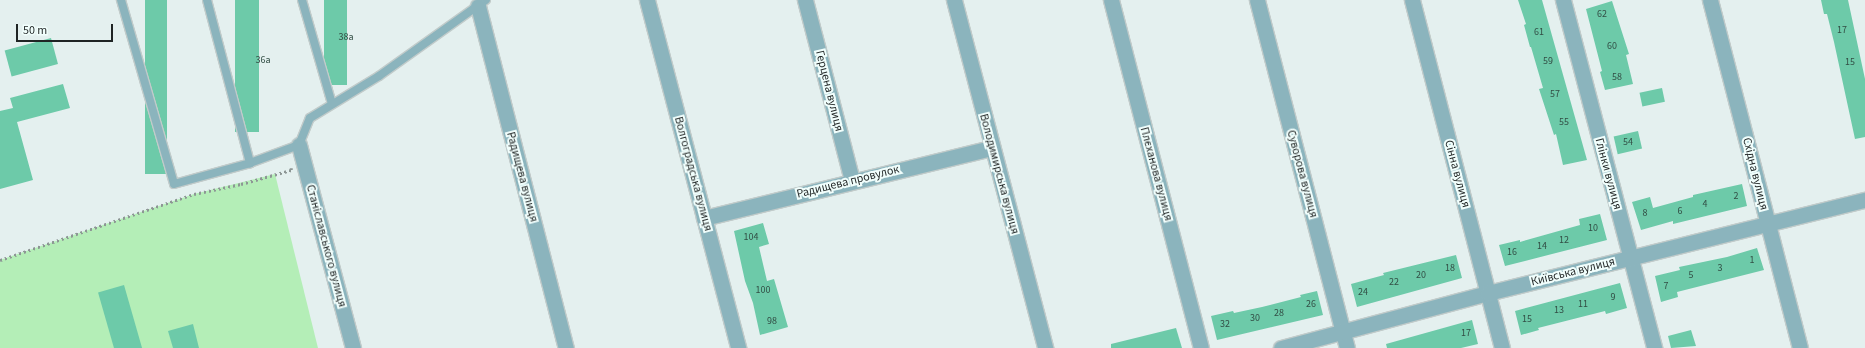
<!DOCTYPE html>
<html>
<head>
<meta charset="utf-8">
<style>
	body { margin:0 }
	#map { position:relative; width:1865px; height:348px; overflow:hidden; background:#e4f0ef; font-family:"Source Sans 3",sans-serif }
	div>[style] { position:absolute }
	.green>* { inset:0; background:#b4eeb7 }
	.building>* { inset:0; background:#6dcaa9; transform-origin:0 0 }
	.path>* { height:2.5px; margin-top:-1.25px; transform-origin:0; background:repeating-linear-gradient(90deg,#8d9695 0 2px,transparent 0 5px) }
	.roads { filter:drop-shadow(1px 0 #c1cbca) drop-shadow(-1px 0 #c1cbca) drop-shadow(0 1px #c1cbca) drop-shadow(0 -1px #c1cbca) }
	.lane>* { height:8px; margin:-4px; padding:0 4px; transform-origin:4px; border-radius:4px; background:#8bb4bd }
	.street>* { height:15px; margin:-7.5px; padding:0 7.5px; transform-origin:7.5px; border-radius:7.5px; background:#8bb4bd }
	span { translate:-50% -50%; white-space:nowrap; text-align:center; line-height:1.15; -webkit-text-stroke:4px #f1fefc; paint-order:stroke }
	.number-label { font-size:10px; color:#324e45 }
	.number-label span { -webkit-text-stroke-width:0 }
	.street-label { font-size:12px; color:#1f2424 }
	.scale { position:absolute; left:16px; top:24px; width:97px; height:18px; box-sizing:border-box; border:2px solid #1f2424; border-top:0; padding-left:5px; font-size:12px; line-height:14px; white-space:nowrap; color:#1f2424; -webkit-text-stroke:3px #f1fefc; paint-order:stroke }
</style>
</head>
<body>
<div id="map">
	<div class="green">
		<div style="clip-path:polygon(275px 174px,318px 348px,0 348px,0 260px,194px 194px)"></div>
	</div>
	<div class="building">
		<div style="left:145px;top:0;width:22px;height:174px"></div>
		<div style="left:235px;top:0;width:24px;height:132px"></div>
		<div style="left:324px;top:0;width:23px;height:85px"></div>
		<div style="clip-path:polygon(1518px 0,1542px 0,1587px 160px,1563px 165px,1556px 134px,1554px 135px,1539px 89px,1543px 88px,1531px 47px,1530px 47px,1524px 25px,1526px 24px)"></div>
		<div style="clip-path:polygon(1821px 0,1848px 0,1865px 79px,1865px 137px,1855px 139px,1834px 42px,1827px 14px,1824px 14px)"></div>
		<div style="clip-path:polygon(1612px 1px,1629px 54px,1626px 55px,1633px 84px,1605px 90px,1600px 72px,1602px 71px,1586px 9px)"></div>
		<div style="left:51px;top:38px;width:27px;height:48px;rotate:75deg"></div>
		<div style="clip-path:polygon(63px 84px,70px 108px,17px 122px,33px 180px,0 189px,0 111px,13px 108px,10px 98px)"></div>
		<div style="left:1662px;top:88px;width:14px;height:23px;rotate:78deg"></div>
		<div style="left:1638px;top:131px;width:18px;height:25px;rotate:77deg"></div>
		<div style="clip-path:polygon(1742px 184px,1747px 206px,1673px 224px,1673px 221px,1641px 230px,1632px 202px,1650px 197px,1653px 208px,1693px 197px,1693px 195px)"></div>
		<div style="clip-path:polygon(1600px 214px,1607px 240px,1505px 266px,1499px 245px,1520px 240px,1520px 242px,1580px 225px,1579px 219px)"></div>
		<div style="clip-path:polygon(763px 223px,769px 244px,759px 247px,767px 281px,774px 279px,788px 327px,760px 335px,753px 303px,745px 281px,734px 231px)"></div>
		<div style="clip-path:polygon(1757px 248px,1764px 270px,1677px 292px,1678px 297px,1661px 302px,1655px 276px,1680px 270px,1679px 267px,1727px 257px)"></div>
		<div style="clip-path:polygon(1456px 255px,1462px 278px,1357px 307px,1351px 284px,1384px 275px,1383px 273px)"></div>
		<div style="clip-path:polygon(1620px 283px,1627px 308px,1606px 314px,1605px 311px,1538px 328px,1539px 330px,1521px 335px,1515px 311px)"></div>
		<div style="left:124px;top:285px;width:66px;height:27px;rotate:74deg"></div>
		<div style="clip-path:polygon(1317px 291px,1323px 315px,1217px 340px,1211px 316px,1233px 311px,1234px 313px,1262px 307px,1301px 297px,1300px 295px)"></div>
		<div style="clip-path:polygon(1472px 320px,1478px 344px,1461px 348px,1387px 348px,1386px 344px)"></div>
		<div style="clip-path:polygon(193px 324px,199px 348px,173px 348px,168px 331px)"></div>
		<div style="clip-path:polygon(1176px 328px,1182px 348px,1111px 348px,1111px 344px)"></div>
		<div style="clip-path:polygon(1691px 330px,1696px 346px,1671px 348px,1668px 336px)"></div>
	</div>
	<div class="path">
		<div style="left:0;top:260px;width:205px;rotate:-18.8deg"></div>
		<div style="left:194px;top:194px;width:48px;rotate:-12deg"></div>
		<div style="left:241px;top:184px;width:52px;rotate:-15.6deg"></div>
		<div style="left:291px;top:170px;width:2px;rotate:-90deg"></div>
	</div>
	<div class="roads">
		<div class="lane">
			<div style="left:121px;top:0;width:191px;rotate:73.9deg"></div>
			<div style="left:174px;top:184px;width:79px;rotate:-15.4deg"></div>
			<div style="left:250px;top:163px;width:52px;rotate:-20.2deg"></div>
			<div style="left:299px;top:145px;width:29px;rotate:-68deg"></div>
			<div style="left:310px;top:118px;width:81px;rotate:-31.3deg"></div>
			<div style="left:379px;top:76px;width:131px;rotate:-35.4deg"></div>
			<div style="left:207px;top:0;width:169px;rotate:75.2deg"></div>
			<div style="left:302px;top:0;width:108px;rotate:73.9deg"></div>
		</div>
		<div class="street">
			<div style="left:647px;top:0;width:360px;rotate:75.3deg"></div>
			<div style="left:805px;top:0;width:187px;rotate:75.4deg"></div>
			<div style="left:954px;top:0;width:360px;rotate:75.3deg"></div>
			<div style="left:1111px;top:0;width:359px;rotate:75.5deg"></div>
			<div style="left:1257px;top:0;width:359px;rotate:75.5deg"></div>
			<div style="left:1412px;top:0;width:359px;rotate:75.5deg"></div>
			<div style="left:1563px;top:0;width:360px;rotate:75.3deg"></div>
			<div style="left:1710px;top:0;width:359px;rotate:75.5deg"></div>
			<div style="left:478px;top:6px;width:353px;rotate:75.6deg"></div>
			<div style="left:299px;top:145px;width:210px;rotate:75.1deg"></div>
			<div style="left:704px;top:218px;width:296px;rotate:-13.7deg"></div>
			<div style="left:1281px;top:348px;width:214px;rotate:-14.9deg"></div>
			<div style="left:1488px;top:293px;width:388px;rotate:-13.9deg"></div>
		</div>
	</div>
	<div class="number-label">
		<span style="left:1602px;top:15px">62</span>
		<span style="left:1842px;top:31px">17</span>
		<span style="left:1539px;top:33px">61</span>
		<span style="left:346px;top:38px">38а</span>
		<span style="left:1612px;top:47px">60</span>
		<span style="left:263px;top:61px">36а</span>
		<span style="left:1548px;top:62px">59</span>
		<span style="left:1850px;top:63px">15</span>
		<span style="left:1617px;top:78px">58</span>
		<span style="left:1555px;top:95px">57</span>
		<span style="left:1564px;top:123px">55</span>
		<span style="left:1628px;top:143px">54</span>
		<span style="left:1736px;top:197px">2</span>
		<span style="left:1705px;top:205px">4</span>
		<span style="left:1680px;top:212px">6</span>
		<span style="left:1645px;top:214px">8</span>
		<span style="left:1593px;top:229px">10</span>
		<span style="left:751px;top:238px">104</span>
		<span style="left:1564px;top:241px">12</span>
		<span style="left:1542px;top:247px">14</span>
		<span style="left:1512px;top:253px">16</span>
		<span style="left:1752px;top:261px">1</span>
		<span style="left:1450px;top:269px">18</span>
		<span style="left:1720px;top:269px">3</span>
		<span style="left:1421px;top:276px">20</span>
		<span style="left:1691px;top:276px">5</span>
		<span style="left:1394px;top:283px">22</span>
		<span style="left:1666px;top:287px">7</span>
		<span style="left:763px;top:291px">100</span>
		<span style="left:1363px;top:293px">24</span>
		<span style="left:1613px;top:298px">9</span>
		<span style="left:1311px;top:305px">26</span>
		<span style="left:1583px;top:305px">11</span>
		<span style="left:1559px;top:311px">13</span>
		<span style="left:1279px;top:314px">28</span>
		<span style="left:1255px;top:319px">30</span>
		<span style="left:1527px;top:320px">15</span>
		<span style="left:772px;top:322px">98</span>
		<span style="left:1225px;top:325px">32</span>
		<span style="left:1466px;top:334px">17</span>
	</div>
	<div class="street-label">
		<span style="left:829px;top:91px;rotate:76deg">Герцена вулиця</span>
		<span style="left:693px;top:174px;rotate:75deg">Волгоградська вулиця</span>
		<span style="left:999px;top:174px;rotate:75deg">Володимирська вулиця</span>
		<span style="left:1156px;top:174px;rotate:75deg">Плєханова вулиця</span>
		<span style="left:1302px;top:174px;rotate:75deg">Суворова вулиця</span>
		<span style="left:1457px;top:174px;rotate:75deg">Сінна вулиця</span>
		<span style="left:1608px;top:174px;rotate:75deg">Глінки вулиця</span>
		<span style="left:1755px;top:174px;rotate:76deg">Східна вулиця</span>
		<span style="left:522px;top:177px;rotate:75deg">Радищева вулиця</span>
		<span style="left:848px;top:182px;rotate:-14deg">Радищева провулок</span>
		<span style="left:326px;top:246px;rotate:75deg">Станіславського вулиця</span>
		<span style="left:1573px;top:272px;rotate:-14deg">Київська вулиця</span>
	</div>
	<div class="scale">50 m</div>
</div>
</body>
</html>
